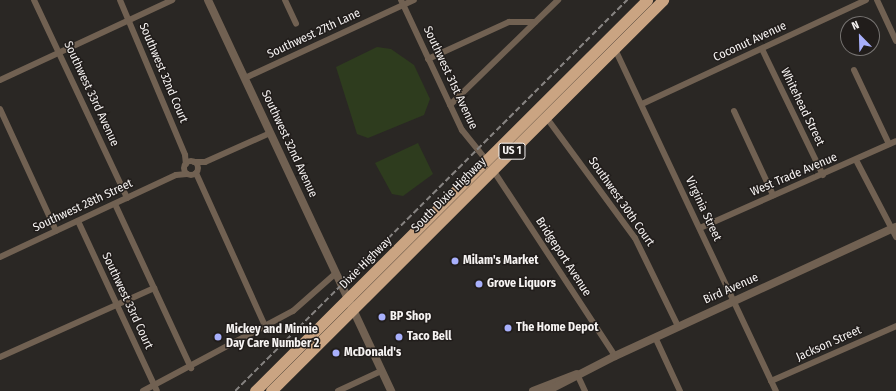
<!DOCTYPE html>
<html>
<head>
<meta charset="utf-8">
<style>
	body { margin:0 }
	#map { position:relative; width:896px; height:391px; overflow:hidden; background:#2a2724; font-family:"Fira Sans Condensed",sans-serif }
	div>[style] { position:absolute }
	.green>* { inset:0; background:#2e3c1e }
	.minor>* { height:6px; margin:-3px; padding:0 3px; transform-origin:3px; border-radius:3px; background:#716152 }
	.minor>.ring { margin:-3px; padding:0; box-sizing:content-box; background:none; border:6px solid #716152; border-radius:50% }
	.tertiary>* { height:8px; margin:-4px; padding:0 4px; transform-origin:4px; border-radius:4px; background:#716152 }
	.trunk>* { height:11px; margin:-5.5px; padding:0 5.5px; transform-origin:5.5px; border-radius:5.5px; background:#caa482 }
	.rail>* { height:1.5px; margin-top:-0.75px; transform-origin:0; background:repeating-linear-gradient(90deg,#868381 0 6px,transparent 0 9px) }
	.dots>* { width:11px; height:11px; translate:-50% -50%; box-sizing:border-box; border:2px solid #211d1b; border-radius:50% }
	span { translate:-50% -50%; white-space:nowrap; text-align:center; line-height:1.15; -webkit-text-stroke:3px #211d1b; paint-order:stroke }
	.shield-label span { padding:1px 3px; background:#211d1b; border:1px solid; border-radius:3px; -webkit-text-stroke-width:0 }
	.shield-label { font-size:11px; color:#f6f3f2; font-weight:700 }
	.street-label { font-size:12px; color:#f6f3f2 }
	.poi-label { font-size:12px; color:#f6f3f2; font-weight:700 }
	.left { translate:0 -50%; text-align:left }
	.north { position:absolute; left:840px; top:16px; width:40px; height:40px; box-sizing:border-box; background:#211d1b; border:1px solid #767371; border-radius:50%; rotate:337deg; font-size:11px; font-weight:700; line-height:16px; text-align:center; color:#f6f3f2 }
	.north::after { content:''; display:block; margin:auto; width:14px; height:18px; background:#a8b0fc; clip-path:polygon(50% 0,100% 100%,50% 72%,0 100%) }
</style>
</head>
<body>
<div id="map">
	<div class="green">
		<div style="clip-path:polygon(377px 47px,391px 49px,414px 65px,430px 99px,424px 115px,368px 138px,357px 134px,336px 67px)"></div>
		<div style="clip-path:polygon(418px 143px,433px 174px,403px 196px,392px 194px,375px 163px)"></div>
	</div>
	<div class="minor">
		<div style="left:34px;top:0;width:219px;rotate:64.8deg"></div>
		<div style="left:120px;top:0;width:168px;rotate:67.2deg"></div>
		<div style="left:185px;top:155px;width:9px;rotate:84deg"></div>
		<div style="left:285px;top:0;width:26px;rotate:65deg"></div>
		<div style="left:401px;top:0;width:144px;rotate:64.9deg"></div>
		<div style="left:462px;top:130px;width:38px;rotate:51deg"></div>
		<div style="left:877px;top:0;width:45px;rotate:65.1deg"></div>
		<div style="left:614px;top:47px;width:380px;rotate:64.8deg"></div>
		<div style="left:762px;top:49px;width:140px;rotate:64.2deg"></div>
		<div style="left:428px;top:59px;width:89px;rotate:-24.6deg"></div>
		<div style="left:509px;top:22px;width:26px"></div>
		<div style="left:854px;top:70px;width:82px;rotate:64.7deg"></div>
		<div style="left:245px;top:78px;width:186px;rotate:-24.8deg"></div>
		<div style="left:0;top:80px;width:190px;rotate:-24.9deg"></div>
		<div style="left:642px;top:104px;width:247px;rotate:-24.9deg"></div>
		<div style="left:450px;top:105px;width:151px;rotate:-44.2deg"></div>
		<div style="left:0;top:109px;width:134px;rotate:65.3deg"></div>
		<div style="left:734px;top:111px;width:93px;rotate:65.1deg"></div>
		<div style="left:546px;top:117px;width:150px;rotate:53.7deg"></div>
		<div style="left:635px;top:238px;width:98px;rotate:64deg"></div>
		<div style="left:856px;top:160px;width:87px;rotate:62.5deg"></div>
		<div class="ring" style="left:184px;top:161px;width:8px;height:8px"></div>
		<div style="left:194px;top:162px;width:11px"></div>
		<div style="left:205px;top:162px;width:71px;rotate:-24deg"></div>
		<div style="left:493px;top:170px;width:222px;rotate:56.7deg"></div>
		<div style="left:196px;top:173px;width:168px;rotate:65.7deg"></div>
		<div style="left:115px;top:204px;width:181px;rotate:65.1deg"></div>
		<div style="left:78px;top:221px;width:187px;rotate:65.1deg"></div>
		<div style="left:700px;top:228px;width:214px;rotate:-23.9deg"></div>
		<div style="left:0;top:257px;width:194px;rotate:-25deg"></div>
		<div style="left:176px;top:175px;width:11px;rotate:-5deg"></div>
		<div style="left:655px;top:337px;width:60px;rotate:65.2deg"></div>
		<div style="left:0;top:357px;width:169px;rotate:-24.1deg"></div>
		<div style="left:577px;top:374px;width:19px;rotate:65deg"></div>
		<div style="left:771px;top:381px;width:137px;rotate:-23.7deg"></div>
		<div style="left:143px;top:391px;width:170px;rotate:-28.1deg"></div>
		<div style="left:293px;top:311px;width:57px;rotate:-41.5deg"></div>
		<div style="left:338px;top:391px;width:47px;rotate:-24.9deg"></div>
	</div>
	<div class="tertiary">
		<div style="left:208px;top:0;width:432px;rotate:64.9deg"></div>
		<div style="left:533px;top:391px;width:47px;rotate:-21.1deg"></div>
		<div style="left:547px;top:391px;width:76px;rotate:-27.2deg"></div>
		<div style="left:615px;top:356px;width:309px;rotate:-24.7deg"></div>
	</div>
	<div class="trunk">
		<div style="left:255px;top:391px;width:554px;rotate:-44.93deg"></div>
		<div style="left:271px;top:391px;width:554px;rotate:-44.93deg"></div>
	</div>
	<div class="rail">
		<div style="left:235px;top:391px;width:554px;rotate:-44.93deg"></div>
	</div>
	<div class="dots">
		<div style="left:455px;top:261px;background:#a8b0fc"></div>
		<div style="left:479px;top:284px;background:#a8b0fc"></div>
		<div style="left:382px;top:317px;background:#a8b0fc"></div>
		<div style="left:508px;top:328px;background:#a8b0fc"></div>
		<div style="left:218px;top:337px;background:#a8b0fc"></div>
		<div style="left:399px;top:337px;background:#a8b0fc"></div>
		<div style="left:336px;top:353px;background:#a8b0fc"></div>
	</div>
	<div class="shield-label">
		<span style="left:512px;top:151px">US 1</span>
	</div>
	<div class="street-label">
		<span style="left:314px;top:34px;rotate:-25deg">Southwest 27th Lane</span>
		<span style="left:750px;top:42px;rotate:-25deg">Coconut Avenue</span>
		<span style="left:163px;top:73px;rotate:67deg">Southwest 32nd Court</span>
		<span style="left:450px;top:78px;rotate:65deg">Southwest 31st Avenue</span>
		<span style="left:91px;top:94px;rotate:65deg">Southwest 33rd Avenue</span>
		<span style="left:802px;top:107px;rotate:64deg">Whitehead Street</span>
		<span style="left:289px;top:144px;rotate:65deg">Southwest 32nd Avenue</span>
		<span style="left:794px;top:175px;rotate:-23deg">West Trade Avenue</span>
		<span style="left:449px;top:195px;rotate:-45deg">South Dixie Highway</span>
		<span style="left:621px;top:202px;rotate:55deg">Southwest 30th Court</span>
		<span style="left:83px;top:206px;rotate:-25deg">Southwest 28th Street</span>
		<span style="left:703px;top:209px;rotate:65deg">Virginia Street</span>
		<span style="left:563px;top:257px;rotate:57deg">Bridgeport Avenue</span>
		<span style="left:366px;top:263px;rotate:-45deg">Dixie Highway</span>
		<span style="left:731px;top:289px;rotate:-24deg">Bird Avenue</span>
		<span style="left:127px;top:301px;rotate:65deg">Southwest 33rd Court</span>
		<span style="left:829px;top:344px;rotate:-24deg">Jackson Street</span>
	</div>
	<div class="poi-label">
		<span class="left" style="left:463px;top:261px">Milam's Market</span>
		<span class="left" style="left:487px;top:284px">Grove Liquors</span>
		<span class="left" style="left:390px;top:317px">BP Shop</span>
		<span class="left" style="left:516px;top:328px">The Home Depot</span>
		<span class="left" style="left:226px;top:337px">Mickey and Minnie<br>Day Care Number 2</span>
		<span class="left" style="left:407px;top:337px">Taco Bell</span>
		<span class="left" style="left:344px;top:353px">McDonald's</span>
	</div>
	<div class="north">N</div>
</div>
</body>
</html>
